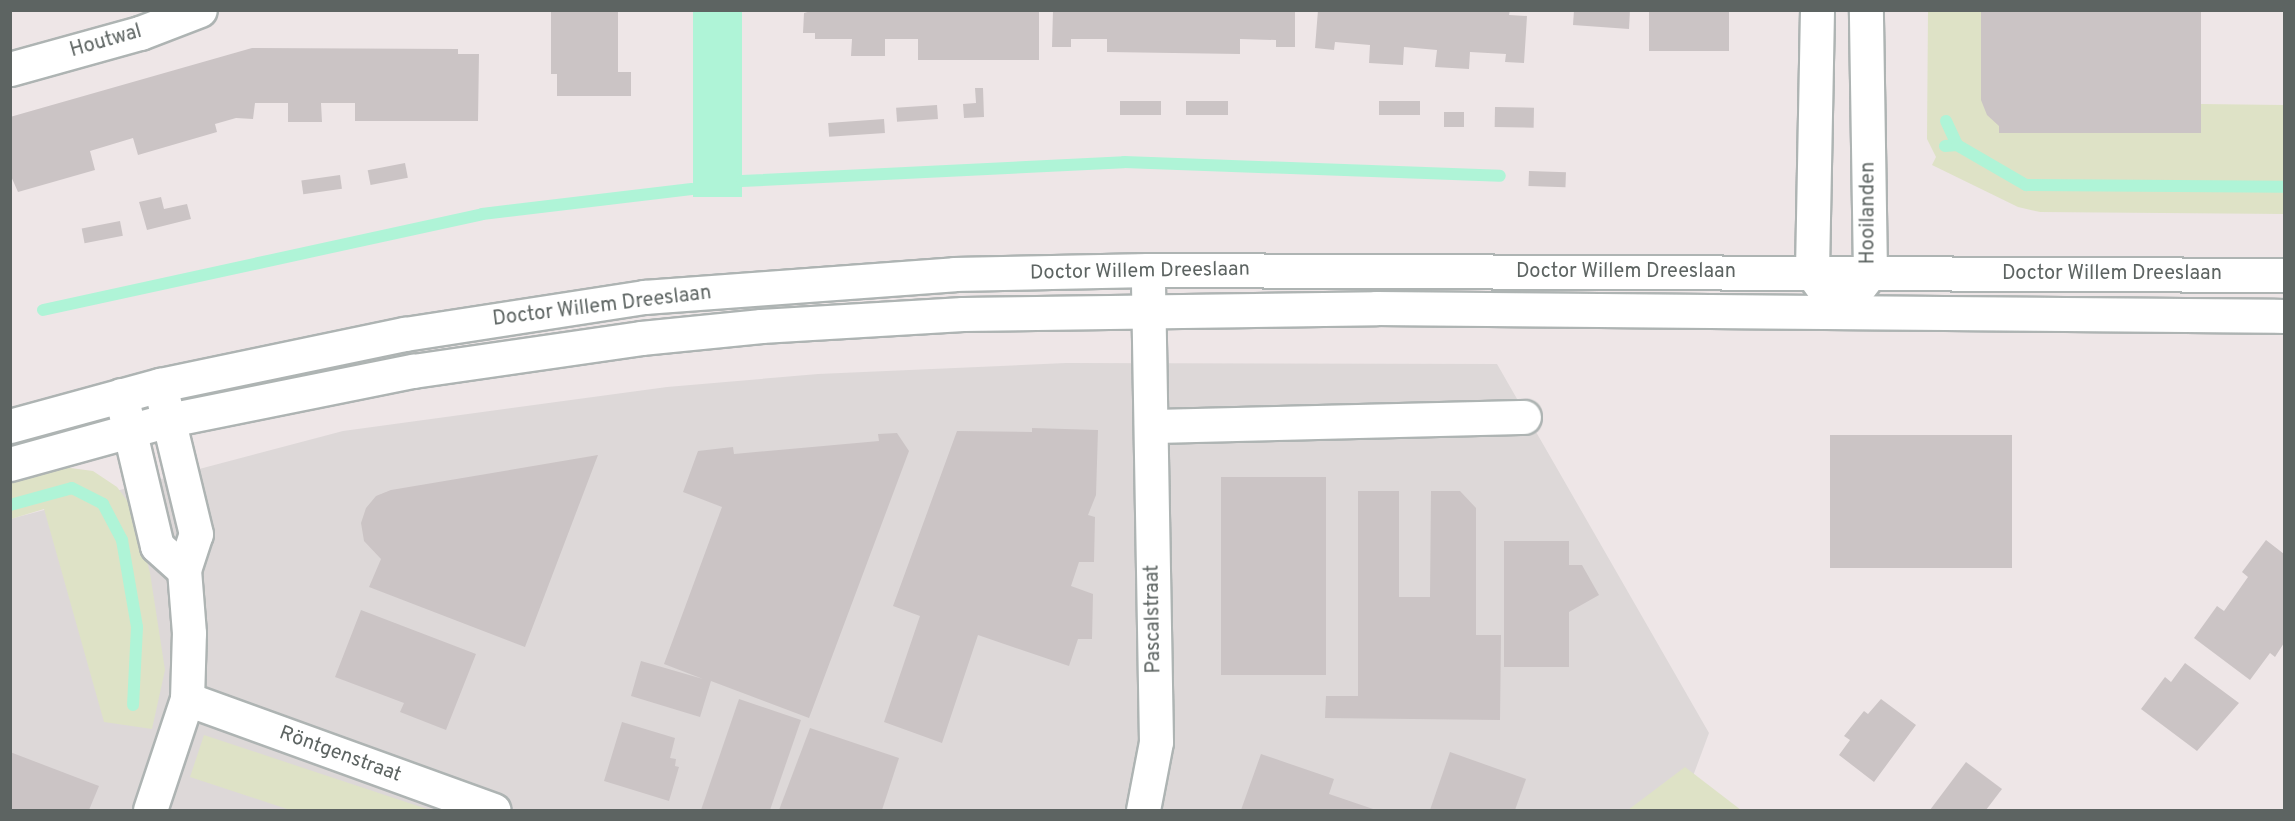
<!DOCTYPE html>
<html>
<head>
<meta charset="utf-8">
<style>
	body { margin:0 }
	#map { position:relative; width:2295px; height:821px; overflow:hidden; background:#eee6e7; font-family:Overpass,sans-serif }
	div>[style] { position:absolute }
	.industrial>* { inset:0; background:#ddd8d8 }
	.green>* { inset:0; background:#dee2c6 }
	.water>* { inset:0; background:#aff4d7; transform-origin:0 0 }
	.stream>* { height:12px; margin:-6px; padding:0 6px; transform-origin:6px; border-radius:6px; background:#aff4d7 }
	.building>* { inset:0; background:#cbc4c5; transform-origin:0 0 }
	.roads { filter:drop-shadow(2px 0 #aeb4b3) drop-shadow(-2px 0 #aeb4b3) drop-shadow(0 2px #aeb4b3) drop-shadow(0 -2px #aeb4b3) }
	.minor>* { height:33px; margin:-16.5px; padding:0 16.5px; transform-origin:16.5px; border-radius:16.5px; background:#fff }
	.tertiary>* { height:33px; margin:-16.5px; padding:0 16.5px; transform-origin:16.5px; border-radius:16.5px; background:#fff }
	.secondary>* { height:33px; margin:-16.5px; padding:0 16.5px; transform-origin:16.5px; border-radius:16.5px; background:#fff }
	span { translate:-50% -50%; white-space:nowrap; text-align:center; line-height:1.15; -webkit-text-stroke:4.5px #fff; paint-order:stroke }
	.street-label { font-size:20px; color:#5d6462 }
	.frame { position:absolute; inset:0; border:12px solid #5d6462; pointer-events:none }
</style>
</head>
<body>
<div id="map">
	<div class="industrial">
		<div style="clip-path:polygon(1066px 363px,1497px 364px,1709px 733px,1683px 803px,1690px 810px,11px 810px,10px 519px,343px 431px,667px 387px,818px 374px)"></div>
	</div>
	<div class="green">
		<div style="clip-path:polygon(1928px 11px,1987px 11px,2201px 104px,2284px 105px,2284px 214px,2040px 212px,2018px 207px,1932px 165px,1936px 157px,1927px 139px)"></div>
		<div style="clip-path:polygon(48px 465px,93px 471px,117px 487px,134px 510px,150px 573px,165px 670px,152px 729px,104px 722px,44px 509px,11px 519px,11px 476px)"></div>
		<div style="clip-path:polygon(204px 735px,430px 810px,290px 810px,190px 777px)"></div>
		<div style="clip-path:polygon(1685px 767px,1741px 810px,1628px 810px)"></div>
	</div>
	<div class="water">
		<div style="left:693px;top:11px;width:49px;height:186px"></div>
	</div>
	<div class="stream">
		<div style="left:1946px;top:121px;width:26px;rotate:65deg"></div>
		<div style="left:1945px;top:146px;width:12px;rotate:-5deg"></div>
		<div style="left:1957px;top:145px;width:80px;rotate:30.1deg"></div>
		<div style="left:2026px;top:185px;width:258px;rotate:0.4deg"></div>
		<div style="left:742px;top:181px;width:382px;rotate:-2.8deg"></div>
		<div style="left:1124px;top:162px;width:376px;rotate:2.1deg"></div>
		<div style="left:43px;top:310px;width:449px;rotate:-12.3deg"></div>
		<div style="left:482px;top:214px;width:211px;rotate:-6.8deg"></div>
		<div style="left:10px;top:505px;width:64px;rotate:-15.3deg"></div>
		<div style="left:72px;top:488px;width:35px;rotate:27deg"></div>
		<div style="left:103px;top:504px;width:41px;rotate:62.2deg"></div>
		<div style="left:122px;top:540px;width:88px;rotate:80.2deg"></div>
		<div style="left:137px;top:627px;width:78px;rotate:92.9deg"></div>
	</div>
	<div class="building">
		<div style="clip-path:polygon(551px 10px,618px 10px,618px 72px,631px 72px,631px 96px,557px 96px,557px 74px,551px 74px)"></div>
		<div style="clip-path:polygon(815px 10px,1039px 10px,1039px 60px,918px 60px,918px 39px,885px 39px,885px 56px,851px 56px,852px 39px,815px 39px,815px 33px,803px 33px,804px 13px)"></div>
		<div style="clip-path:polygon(1053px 10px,1295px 10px,1295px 47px,1276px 47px,1276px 40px,1240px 39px,1240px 54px,1107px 52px,1107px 39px,1071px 39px,1071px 47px,1052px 47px)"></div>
		<div style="clip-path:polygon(1318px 10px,1510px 10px,1509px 15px,1527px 16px,1524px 63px,1505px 62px,1506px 54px,1470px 52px,1469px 69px,1435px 67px,1437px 50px,1404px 47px,1403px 65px,1369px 63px,1370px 45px,1335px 42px,1334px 50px,1315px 48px)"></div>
		<div style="clip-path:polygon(1574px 10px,1630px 10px,1629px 29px,1573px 25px)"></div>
		<div style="left:1649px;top:10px;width:80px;height:41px"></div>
		<div style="clip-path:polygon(1981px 10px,2201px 10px,2201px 133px,1999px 133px,1999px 126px,1987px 115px,1981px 100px)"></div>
		<div style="clip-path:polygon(252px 48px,458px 49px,458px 54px,479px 54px,478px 121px,355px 121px,355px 103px,321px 103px,322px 122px,288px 122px,288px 103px,255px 103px,253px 119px,236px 118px,215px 124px,217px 132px,138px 155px,133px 138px,90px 151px,95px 170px,18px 192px,10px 174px,10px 117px)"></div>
		<div style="clip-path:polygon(975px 88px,983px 88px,984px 117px,964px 118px,963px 104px,976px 103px)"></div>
		<div style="left:1120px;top:101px;width:41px;height:14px"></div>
		<div style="left:1186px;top:101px;width:42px;height:14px"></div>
		<div style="left:1379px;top:101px;width:41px;height:14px"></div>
		<div style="left:937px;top:105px;width:14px;height:41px;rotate:86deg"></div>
		<div style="left:1495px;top:107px;width:39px;height:20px;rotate:1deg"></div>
		<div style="left:1444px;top:112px;width:20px;height:15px"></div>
		<div style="left:884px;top:119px;width:14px;height:56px;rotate:86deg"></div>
		<div style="left:405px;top:163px;width:15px;height:38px;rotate:79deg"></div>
		<div style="left:1529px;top:171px;width:37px;height:15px;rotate:2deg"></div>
		<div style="left:340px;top:175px;width:14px;height:39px;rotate:82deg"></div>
		<div style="clip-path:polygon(161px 197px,164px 209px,187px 204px,191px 219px,147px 230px,139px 202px)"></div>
		<div style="left:120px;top:221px;width:15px;height:39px;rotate:79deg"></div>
		<div style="clip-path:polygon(1032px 428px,1098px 430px,1096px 495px,1088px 515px,1095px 517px,1094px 562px,1079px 562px,1071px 586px,1093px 594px,1092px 639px,1078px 639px,1069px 666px,978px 635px,942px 743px,884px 722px,920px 616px,893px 606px,957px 431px,1032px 432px)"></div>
		<div style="clip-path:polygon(897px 433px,909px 451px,809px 718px,711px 681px,700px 717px,631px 696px,641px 661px,703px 679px,664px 664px,722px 507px,683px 492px,698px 451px,733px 447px,734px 454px,879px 441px,878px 434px)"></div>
		<div style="left:1830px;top:435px;width:182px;height:133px"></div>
		<div style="clip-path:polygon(598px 455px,525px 647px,369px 587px,381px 559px,364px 541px,361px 523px,366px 508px,376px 496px,391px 490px)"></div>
		<div style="left:1221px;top:477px;width:105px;height:198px"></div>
		<div style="clip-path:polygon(1358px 491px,1399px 491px,1399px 597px,1430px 597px,1431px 491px,1460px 491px,1476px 508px,1476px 635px,1501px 635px,1500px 720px,1325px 718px,1326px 696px,1358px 696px)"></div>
		<div style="clip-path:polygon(2266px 540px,2284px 554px,2284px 643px,2275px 657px,2270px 653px,2250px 680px,2194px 638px,2217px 606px,2224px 611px,2248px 577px,2242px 572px)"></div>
		<div style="clip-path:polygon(1504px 541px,1569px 541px,1569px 565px,1582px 565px,1599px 595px,1569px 612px,1569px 667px,1504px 667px)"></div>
		<div style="clip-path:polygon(361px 610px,476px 654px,446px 730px,400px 712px,404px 703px,335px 677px)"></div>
		<div style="clip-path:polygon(2185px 663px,2239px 703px,2197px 751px,2141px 709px,2165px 677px,2171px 682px)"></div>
		<div style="clip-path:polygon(739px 699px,801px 720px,770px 810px,701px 810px)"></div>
		<div style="clip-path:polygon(1881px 699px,1916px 725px,1874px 782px,1839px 755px,1850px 740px,1844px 736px,1864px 711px,1868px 714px)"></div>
		<div style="clip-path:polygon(622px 722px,675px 738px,670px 758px,676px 759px,675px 766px,679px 767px,669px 801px,604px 781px)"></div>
		<div style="clip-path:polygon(810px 728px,899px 758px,882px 810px,779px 810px)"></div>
		<div style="clip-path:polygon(10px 752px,99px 786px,89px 810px,10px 810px)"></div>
		<div style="clip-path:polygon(1450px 752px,1526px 779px,1515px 810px,1430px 810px)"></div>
		<div style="clip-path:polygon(1261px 754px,1334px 779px,1329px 794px,1376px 810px,1241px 810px)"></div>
		<div style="clip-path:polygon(1966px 762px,2002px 789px,1986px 810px,1930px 810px)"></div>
	</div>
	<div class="roads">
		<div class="minor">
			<div style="left:10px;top:69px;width:135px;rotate:-15.5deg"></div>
			<div style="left:140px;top:33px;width:64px;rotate:-21deg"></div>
			<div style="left:121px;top:395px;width:155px;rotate:76.6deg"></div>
			<div style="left:157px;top:546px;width:36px;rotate:42deg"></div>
			<div style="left:1151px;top:426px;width:373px;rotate:-1.4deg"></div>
			<div style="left:187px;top:699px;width:326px;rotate:19.9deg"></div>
			<div style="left:150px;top:810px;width:117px;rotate:-71.6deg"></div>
			<div style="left:187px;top:699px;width:66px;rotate:-88.3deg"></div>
			<div style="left:189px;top:633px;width:63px;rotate:-94.5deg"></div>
			<div style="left:184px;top:570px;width:38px;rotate:-72deg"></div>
			<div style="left:196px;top:534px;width:153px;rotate:-103.6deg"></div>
			<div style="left:1143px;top:810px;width:69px;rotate:-79.2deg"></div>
			<div style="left:1156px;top:742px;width:472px;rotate:-91deg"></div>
		</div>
		<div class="tertiary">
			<div style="left:1817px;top:10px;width:263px;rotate:91.1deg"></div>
			<div style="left:1812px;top:273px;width:48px;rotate:54.3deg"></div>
			<div style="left:1840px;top:312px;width:49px;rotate:-52.4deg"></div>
			<div style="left:1870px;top:273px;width:263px;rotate:-90.9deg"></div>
		</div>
		<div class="secondary">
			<div style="left:10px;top:426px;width:156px;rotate:-15.3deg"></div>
			<div style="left:160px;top:385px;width:250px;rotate:-11.8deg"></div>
			<div style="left:405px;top:334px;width:242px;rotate:-8.8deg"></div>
			<div style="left:644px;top:297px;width:311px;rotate:-4.2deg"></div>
			<div style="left:954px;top:274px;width:194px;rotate:-1.2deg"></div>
			<div style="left:1148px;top:270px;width:1136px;rotate:0.25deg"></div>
			<div style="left:10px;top:464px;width:165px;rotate:-15.5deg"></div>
			<div style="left:169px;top:420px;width:249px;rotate:-11.4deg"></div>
			<div style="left:413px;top:371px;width:230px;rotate:-8.2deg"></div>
			<div style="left:641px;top:338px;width:121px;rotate:-5.7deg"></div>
			<div style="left:761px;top:326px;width:202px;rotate:-3.4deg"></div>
			<div style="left:963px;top:314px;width:413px;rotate:-0.8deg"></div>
			<div style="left:1376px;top:308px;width:908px;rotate:0.5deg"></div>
		</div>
	</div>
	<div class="street-label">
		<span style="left:106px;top:42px;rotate:-16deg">Houtwal</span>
		<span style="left:1869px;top:213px;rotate:-90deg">Hooilanden</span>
		<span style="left:1140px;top:272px;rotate:-1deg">Doctor Willem Dreeslaan</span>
		<span style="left:1626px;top:272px">Doctor Willem Dreeslaan</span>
		<span style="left:2112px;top:274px">Doctor Willem Dreeslaan</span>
		<span style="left:602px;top:307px;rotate:-7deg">Doctor Willem Dreeslaan</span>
		<span style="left:1154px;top:619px;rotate:-91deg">Pascalstraat</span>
		<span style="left:340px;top:755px;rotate:20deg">Röntgenstraat</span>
	</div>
	<div class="frame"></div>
</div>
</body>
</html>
